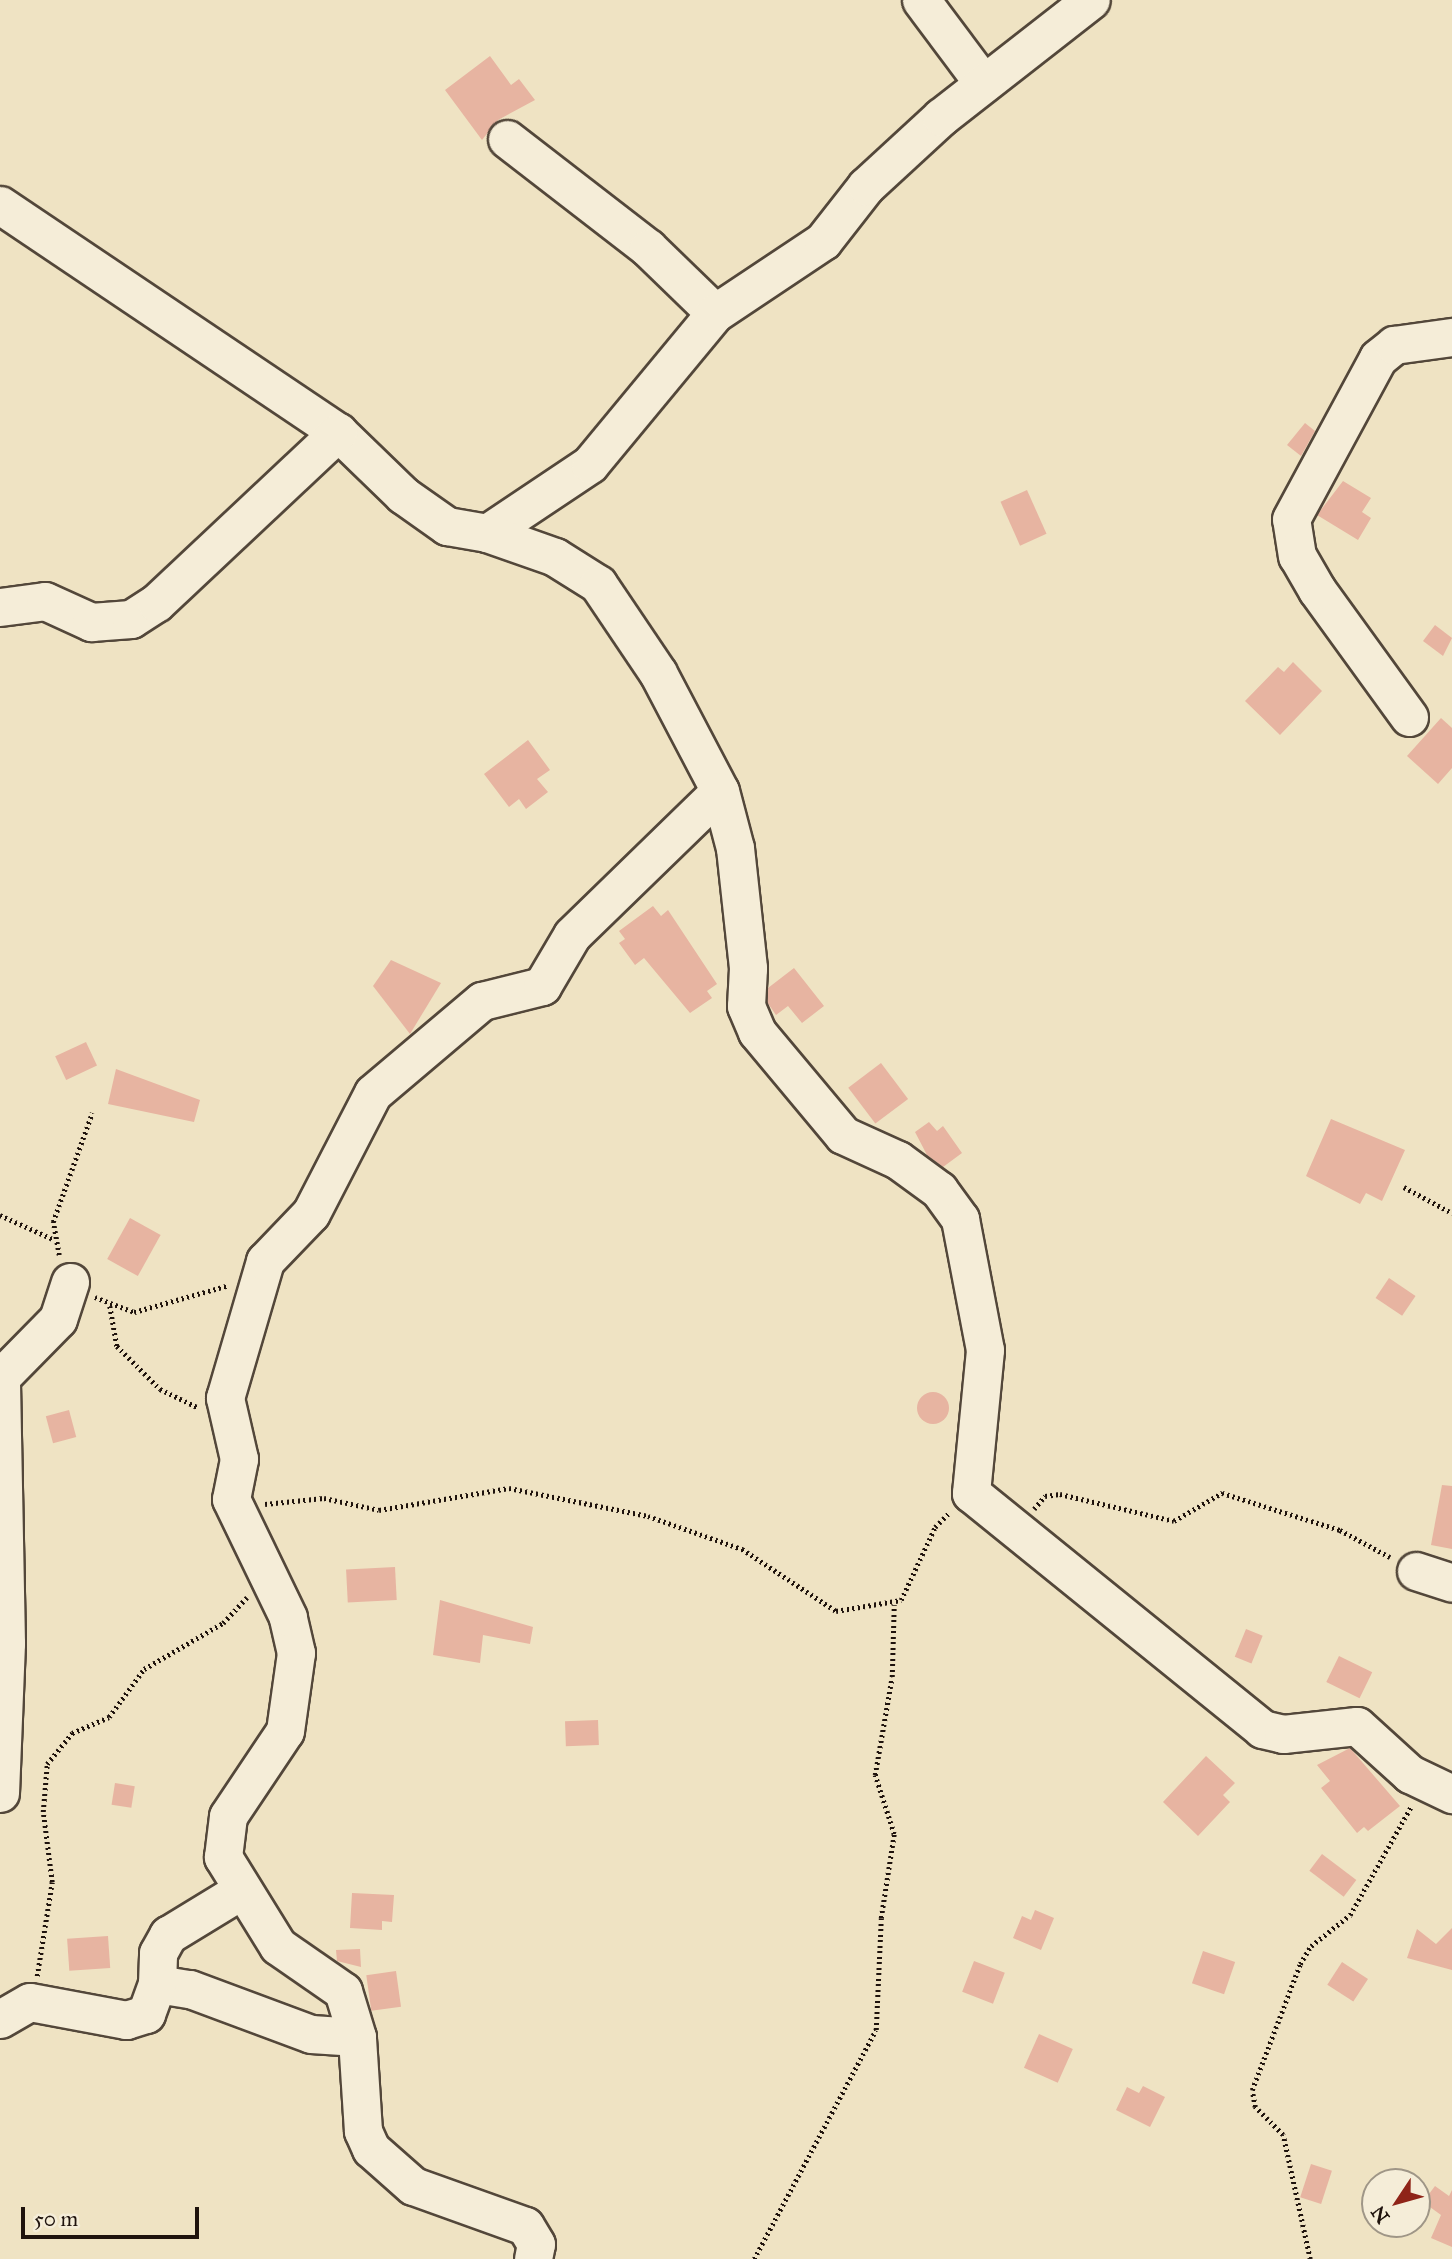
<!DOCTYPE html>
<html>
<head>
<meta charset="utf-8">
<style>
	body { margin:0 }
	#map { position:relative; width:1452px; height:2259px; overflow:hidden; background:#efe3c3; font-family:"IM FELL Great Primer",serif }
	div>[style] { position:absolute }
	.building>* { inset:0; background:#e7b4a1; transform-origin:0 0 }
	.round { border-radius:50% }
	.path>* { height:4.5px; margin-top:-2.25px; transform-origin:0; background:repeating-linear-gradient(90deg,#1f130d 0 2px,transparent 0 5.5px) }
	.roads { filter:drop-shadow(2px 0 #53473a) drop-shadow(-2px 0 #53473a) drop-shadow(0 2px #53473a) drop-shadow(0 -2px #53473a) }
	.minor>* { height:37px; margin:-18.5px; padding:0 18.5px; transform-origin:18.5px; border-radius:18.5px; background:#f5edd8 }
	span { translate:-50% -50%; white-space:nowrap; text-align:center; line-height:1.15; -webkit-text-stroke:7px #f5edd8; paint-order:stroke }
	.north { position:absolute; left:1361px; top:2168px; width:70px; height:70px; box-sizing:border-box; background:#f5edd8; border:2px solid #9f9687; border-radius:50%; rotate:234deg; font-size:19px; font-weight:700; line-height:28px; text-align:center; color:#1f130d }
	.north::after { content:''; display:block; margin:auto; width:24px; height:32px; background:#8f2418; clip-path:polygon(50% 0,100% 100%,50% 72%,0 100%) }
	.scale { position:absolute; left:21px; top:2207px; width:178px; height:32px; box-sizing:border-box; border:4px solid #1f130d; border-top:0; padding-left:9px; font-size:21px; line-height:24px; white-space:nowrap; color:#1f130d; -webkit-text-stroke:5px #f5edd8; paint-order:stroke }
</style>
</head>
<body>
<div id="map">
	<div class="building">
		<div style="clip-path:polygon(490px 56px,511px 85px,519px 79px,535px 100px,498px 120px,482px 140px,445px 90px)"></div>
		<div style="clip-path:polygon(1305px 423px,1315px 431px,1301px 456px,1287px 445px)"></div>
		<div style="clip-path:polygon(1343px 481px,1371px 498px,1362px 512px,1371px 518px,1358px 540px,1317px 515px)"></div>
		<div style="left:1027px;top:490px;width:48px;height:29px;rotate:66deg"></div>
		<div style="clip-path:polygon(1435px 625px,1452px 638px,1443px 656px,1423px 641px)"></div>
		<div style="clip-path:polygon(1293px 662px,1322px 691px,1280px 735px,1245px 701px,1278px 667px,1284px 672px)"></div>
		<div style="clip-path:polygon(1441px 718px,1452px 728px,1452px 768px,1438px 784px,1407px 756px)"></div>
		<div style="clip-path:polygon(528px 740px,550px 770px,537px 779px,548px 792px,526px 809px,519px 799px,509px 807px,484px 774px)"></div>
		<div style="clip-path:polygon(653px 906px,661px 916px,668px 910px,717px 984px,707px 991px,712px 998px,690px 1013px,644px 958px,635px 965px,619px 943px,625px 939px,619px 931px)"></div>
		<div style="clip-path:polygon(391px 960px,441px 983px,410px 1034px,373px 986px)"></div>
		<div style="clip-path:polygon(794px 968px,824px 1006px,802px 1023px,788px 1006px,776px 1015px,767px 1002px,768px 988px)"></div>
		<div style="left:86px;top:1042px;width:26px;height:34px;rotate:65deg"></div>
		<div style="left:881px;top:1063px;width:45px;height:41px;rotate:53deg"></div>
		<div style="clip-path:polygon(116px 1069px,200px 1100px,194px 1122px,108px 1104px)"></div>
		<div style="clip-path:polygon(1331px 1119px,1405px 1150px,1382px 1201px,1366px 1193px,1360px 1204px,1306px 1176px)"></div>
		<div style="clip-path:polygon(929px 1122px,937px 1131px,943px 1126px,962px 1153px,943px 1167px,927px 1155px,915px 1132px)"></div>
		<div style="left:130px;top:1218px;width:35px;height:47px;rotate:29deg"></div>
		<div style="left:1389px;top:1278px;width:32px;height:24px;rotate:34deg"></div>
		<div class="round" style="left:917px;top:1392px;width:32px;height:32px"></div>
		<div style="left:69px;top:1410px;width:28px;height:24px;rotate:75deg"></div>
		<div style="clip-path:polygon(1442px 1485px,1452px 1486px,1452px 1549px,1431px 1545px)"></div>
		<div style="left:395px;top:1567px;width:33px;height:49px;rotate:87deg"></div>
		<div style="clip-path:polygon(440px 1600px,533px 1627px,530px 1644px,483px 1635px,480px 1663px,433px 1655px)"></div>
		<div style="left:1246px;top:1629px;width:18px;height:30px;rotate:22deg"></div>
		<div style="left:1339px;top:1656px;width:37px;height:29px;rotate:26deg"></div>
		<div style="left:598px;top:1720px;width:25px;height:33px;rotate:88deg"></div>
		<div style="clip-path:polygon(1350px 1748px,1400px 1806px,1368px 1831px,1364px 1827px,1357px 1833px,1321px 1788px,1330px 1781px,1317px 1765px)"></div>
		<div style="clip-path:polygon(1206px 1756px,1235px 1783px,1223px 1795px,1230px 1802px,1198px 1836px,1163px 1802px)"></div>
		<div style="left:115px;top:1783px;width:20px;height:22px;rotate:9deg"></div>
		<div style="left:1322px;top:1854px;width:43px;height:21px;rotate:37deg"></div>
		<div style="clip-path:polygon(352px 1893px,394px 1895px,392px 1922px,382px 1921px,382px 1930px,350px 1928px)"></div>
		<div style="clip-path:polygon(1035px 1910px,1054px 1918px,1041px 1950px,1013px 1938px,1022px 1916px,1031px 1920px)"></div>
		<div style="clip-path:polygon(1452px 1928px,1452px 1970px,1407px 1958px,1417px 1929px,1436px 1944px)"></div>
		<div style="left:108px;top:1936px;width:32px;height:41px;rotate:86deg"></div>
		<div style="clip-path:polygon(360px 1949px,361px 1967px,337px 1961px,336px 1950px)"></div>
		<div style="left:1203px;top:1951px;width:34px;height:34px;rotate:19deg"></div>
		<div style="left:974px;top:1961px;width:33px;height:33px;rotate:21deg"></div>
		<div style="left:1342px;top:1962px;width:31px;height:27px;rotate:33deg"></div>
		<div style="left:396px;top:1971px;width:36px;height:30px;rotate:82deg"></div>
		<div style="left:1039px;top:2034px;width:37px;height:37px;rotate:24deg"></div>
		<div style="clip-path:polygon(1143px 2086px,1165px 2097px,1150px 2127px,1116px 2110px,1127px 2087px,1139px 2093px)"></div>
		<div style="left:1311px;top:2164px;width:22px;height:35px;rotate:18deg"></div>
		<div style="clip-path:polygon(1435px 2186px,1449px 2196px,1452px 2190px,1452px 2247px,1431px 2238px,1441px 2215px,1423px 2202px)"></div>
	</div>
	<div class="path">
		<div style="left:1404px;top:1187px;width:55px;rotate:28.4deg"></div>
		<div style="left:0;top:1215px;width:58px;rotate:24.4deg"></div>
		<div style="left:59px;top:1255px;width:34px;rotate:-100deg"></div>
		<div style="left:53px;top:1222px;width:116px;rotate:-70.3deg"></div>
		<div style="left:95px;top:1297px;width:42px;rotate:21deg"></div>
		<div style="left:134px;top:1312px;width:96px;rotate:-15.8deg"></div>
		<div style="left:110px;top:1306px;width:41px;rotate:80.1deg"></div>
		<div style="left:117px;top:1346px;width:61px;rotate:45deg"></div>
		<div style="left:160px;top:1389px;width:43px;rotate:26deg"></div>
		<div style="left:265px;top:1504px;width:59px;rotate:-5.8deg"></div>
		<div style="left:324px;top:1498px;width:56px;rotate:12.3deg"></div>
		<div style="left:379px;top:1510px;width:132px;rotate:-9.6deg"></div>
		<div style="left:509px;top:1488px;width:142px;rotate:11.4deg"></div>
		<div style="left:648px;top:1516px;width:100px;rotate:19.3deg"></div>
		<div style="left:742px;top:1549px;width:113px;rotate:33.4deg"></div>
		<div style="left:836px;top:1611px;width:66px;rotate:-9.6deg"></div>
		<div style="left:901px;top:1600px;width:81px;rotate:-65deg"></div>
		<div style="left:935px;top:1527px;width:21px;rotate:-45deg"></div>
		<div style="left:1034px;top:1509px;width:17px;rotate:-50deg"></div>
		<div style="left:1045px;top:1496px;width:15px;rotate:-8deg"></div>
		<div style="left:1060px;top:1494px;width:117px;rotate:13.3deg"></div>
		<div style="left:1174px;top:1521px;width:56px;rotate:-30.3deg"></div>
		<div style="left:1222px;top:1493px;width:124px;rotate:17.4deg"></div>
		<div style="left:1340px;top:1530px;width:57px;rotate:28.4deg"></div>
		<div style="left:37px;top:1976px;width:95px;rotate:-80.9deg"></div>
		<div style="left:52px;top:1882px;width:71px;rotate:-97.3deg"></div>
		<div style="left:43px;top:1812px;width:48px;rotate:-85.2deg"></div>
		<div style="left:47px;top:1764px;width:40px;rotate:-51deg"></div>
		<div style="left:72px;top:1733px;width:40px;rotate:-23.4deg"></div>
		<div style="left:109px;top:1717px;width:59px;rotate:-53.9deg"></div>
		<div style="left:144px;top:1669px;width:91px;rotate:-30.2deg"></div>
		<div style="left:223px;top:1623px;width:35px;rotate:-47deg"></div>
		<div style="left:754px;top:2259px;width:259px;rotate:-62deg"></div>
		<div style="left:876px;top:2030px;width:112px;rotate:-87.4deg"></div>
		<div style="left:881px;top:1918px;width:85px;rotate:-81.2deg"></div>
		<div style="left:894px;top:1834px;width:62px;rotate:-107.9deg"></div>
		<div style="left:875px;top:1775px;width:99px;rotate:-80.2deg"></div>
		<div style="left:892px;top:1677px;width:72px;rotate:-88.4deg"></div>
		<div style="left:1310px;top:2259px;width:127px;rotate:-102.3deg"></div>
		<div style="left:1283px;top:2135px;width:40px;rotate:-135deg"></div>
		<div style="left:1255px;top:2107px;width:17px;rotate:-100deg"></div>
		<div style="left:1252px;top:2090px;width:135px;rotate:-69.1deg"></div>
		<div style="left:1300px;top:1964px;width:21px;rotate:-59deg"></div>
		<div style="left:1311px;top:1946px;width:50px;rotate:-38.5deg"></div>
		<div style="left:1350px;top:1915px;width:126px;rotate:-60.6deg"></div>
	</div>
	<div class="roads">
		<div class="minor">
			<div style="left:921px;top:0;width:104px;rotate:53.2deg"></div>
			<div style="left:507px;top:139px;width:178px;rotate:37.7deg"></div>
			<div style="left:648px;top:248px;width:93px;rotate:44.1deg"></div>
			<div style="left:0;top:205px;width:407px;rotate:33.9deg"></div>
			<div style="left:338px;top:432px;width:91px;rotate:44.1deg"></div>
			<div style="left:403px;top:495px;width:54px;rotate:35.2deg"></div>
			<div style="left:447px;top:526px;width:41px;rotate:9.9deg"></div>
			<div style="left:487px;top:533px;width:124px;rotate:-33.8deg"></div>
			<div style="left:590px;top:464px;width:196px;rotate:-50.4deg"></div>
			<div style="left:715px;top:313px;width:130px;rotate:-33.7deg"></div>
			<div style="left:823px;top:241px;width:70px;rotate:-52deg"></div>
			<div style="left:866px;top:186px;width:102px;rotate:-42.6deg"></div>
			<div style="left:941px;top:117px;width:190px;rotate:-38deg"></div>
			<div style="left:487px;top:533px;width:72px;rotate:19.4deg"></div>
			<div style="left:555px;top:557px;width:51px;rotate:32.1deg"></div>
			<div style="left:598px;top:584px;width:107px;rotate:56deg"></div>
			<div style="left:658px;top:673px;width:133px;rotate:62.3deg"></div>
			<div style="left:720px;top:791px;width:59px;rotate:75.3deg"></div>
			<div style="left:735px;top:848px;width:121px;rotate:83.8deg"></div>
			<div style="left:748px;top:968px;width:38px;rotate:93deg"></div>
			<div style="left:746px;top:1006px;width:28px;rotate:67deg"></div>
			<div style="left:757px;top:1032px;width:134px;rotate:50.1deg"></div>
			<div style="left:843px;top:1135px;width:60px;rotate:24.4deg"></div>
			<div style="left:898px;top:1160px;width:51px;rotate:36.2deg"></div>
			<div style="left:939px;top:1190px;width:36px;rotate:54deg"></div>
			<div style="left:960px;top:1219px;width:133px;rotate:79.2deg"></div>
			<div style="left:985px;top:1350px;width:144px;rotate:95.6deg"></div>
			<div style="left:971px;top:1493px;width:375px;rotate:39deg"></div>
			<div style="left:1262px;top:1729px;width:22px;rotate:13deg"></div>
			<div style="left:1283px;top:1734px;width:74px;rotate:-6.2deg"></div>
			<div style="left:1357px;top:1726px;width:72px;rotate:42.2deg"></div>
			<div style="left:1410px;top:1774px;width:47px;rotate:25.5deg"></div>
			<div style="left:0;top:607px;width:45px;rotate:-7.6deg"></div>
			<div style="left:45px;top:601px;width:51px;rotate:24.5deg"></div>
			<div style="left:91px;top:622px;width:40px;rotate:-4.3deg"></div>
			<div style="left:131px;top:619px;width:30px;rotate:-33deg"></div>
			<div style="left:156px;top:603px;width:250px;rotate:-43.2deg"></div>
			<div style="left:1409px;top:717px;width:157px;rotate:-125.9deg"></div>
			<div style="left:1317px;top:590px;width:39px;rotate:-120deg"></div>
			<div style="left:1297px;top:556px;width:37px;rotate:-99deg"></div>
			<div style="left:1291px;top:519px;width:183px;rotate:-61.6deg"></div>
			<div style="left:1378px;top:358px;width:21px;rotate:-39deg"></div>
			<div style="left:1394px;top:345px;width:59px;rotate:-7.9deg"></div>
			<div style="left:1416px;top:1571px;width:38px;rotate:18deg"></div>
			<div style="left:0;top:1793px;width:150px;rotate:-87.7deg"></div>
			<div style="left:6px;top:1643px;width:266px;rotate:-91.1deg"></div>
			<div style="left:1px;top:1377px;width:81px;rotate:-45.5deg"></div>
			<div style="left:58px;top:1319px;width:39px;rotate:-72deg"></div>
			<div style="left:157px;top:1984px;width:33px;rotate:9deg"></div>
			<div style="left:190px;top:1989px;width:129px;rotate:20.4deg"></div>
			<div style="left:311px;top:2034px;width:46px;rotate:3.7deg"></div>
			<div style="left:0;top:2019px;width:34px;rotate:-30deg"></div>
			<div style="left:30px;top:2002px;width:98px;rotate:10.6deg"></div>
			<div style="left:126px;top:2020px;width:21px;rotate:-17deg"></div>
			<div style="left:146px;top:2014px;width:32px;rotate:-70deg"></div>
			<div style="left:157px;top:1984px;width:31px;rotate:-88deg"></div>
			<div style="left:158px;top:1953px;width:21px;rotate:-61deg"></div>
			<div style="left:168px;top:1935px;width:84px;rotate:-31.4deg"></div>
			<div style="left:533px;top:2259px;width:15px;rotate:-79deg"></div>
			<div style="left:536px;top:2244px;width:21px;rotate:-121deg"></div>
			<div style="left:525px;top:2226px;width:119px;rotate:-160.3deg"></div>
			<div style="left:413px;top:2186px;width:56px;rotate:-138.6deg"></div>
			<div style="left:371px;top:2149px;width:20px;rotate:-114deg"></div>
			<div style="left:363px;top:2131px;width:94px;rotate:-93.7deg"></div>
			<div style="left:357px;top:2037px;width:48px;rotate:-106.9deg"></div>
			<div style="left:343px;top:1991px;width:79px;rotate:-145.3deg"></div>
			<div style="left:278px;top:1946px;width:105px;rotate:-121.7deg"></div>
			<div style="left:223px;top:1857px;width:41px;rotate:-83deg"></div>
			<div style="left:228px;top:1816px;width:102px;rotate:-56.2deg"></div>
			<div style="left:285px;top:1731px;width:79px;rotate:-82deg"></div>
			<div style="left:296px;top:1653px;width:37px;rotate:-103deg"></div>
			<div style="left:288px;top:1617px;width:131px;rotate:-115.8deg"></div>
			<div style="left:231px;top:1499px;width:41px;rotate:-78.7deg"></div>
			<div style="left:239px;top:1459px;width:63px;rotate:-102.9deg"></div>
			<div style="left:225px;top:1398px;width:143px;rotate:-73.7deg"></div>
			<div style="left:265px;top:1261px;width:66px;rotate:-46.2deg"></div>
			<div style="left:311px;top:1213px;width:135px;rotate:-62.7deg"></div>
			<div style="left:373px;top:1093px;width:143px;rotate:-40.2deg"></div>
			<div style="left:482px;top:1001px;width:62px;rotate:-14deg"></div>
			<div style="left:542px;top:986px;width:59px;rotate:-59.5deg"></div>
			<div style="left:572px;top:935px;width:206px;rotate:-44.2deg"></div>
		</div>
	</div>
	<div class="north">N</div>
	<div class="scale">50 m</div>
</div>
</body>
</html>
